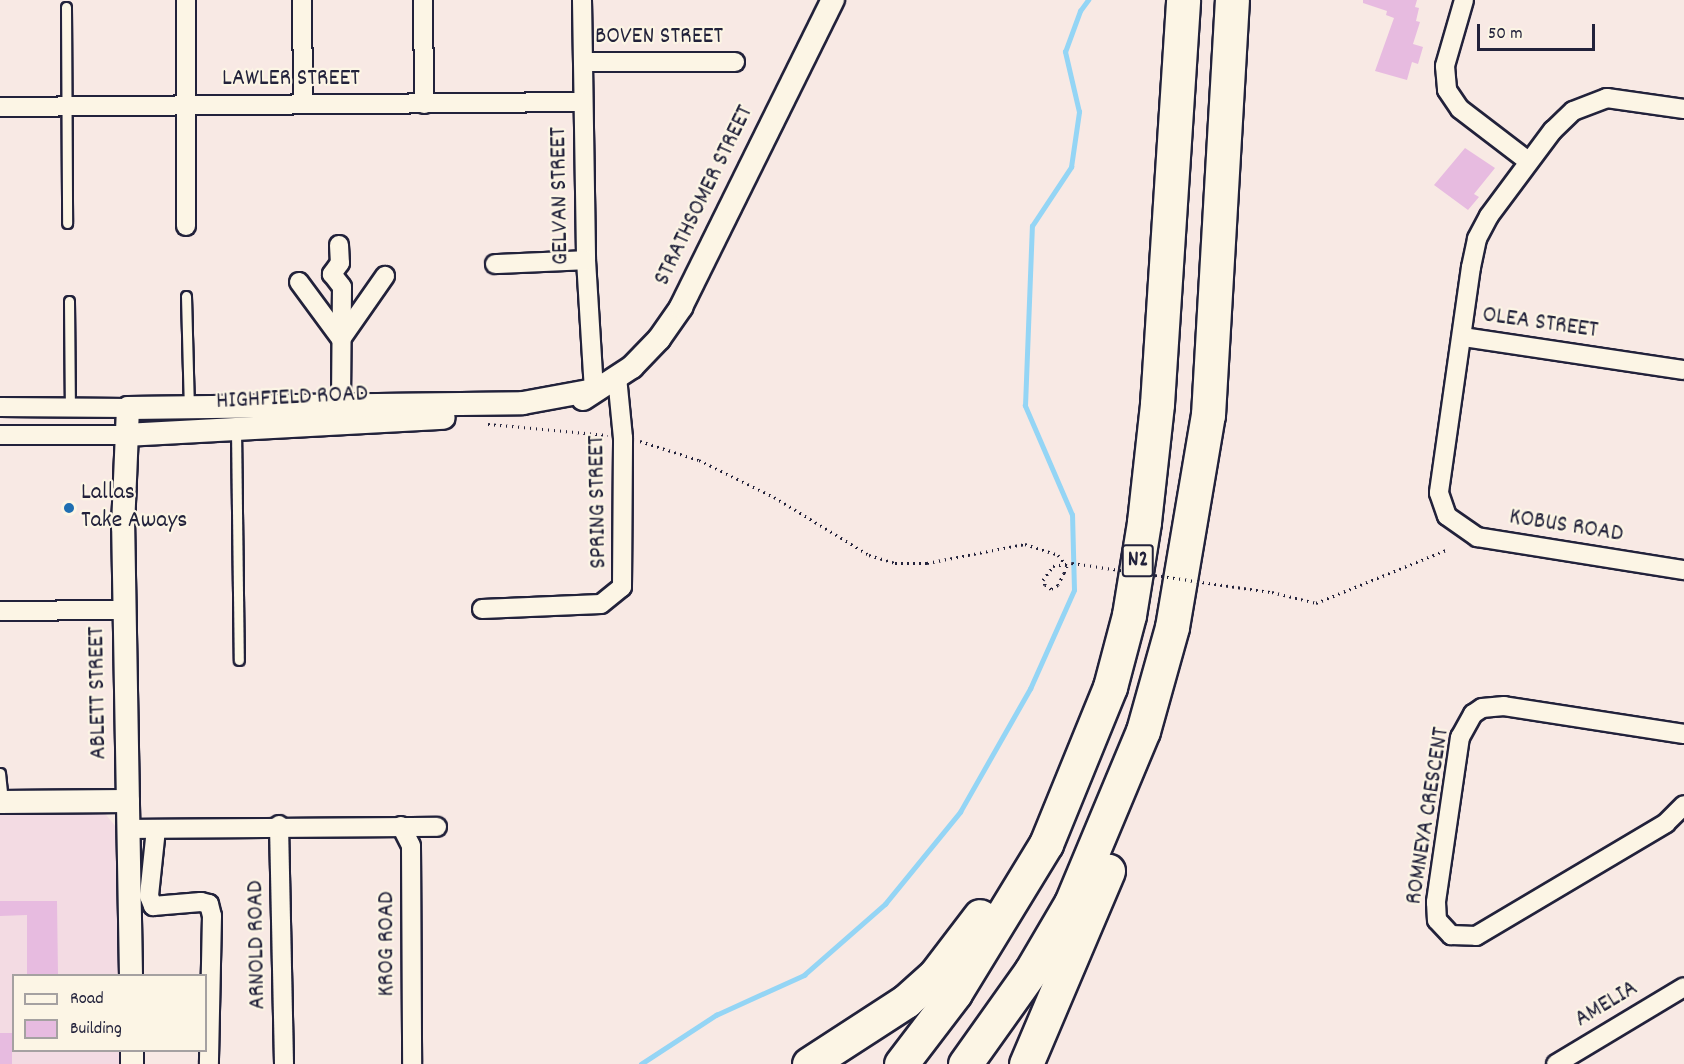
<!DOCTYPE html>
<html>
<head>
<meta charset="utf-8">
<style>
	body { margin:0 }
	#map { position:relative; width:1684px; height:1064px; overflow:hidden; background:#f8e9e4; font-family:Dekko,sans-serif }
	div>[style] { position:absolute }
	.built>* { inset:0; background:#f3dbe3 }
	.stream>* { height:4.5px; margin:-2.25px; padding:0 2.25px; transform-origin:2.25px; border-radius:2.25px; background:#94d5f5 }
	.building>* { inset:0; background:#e7bbe0; transform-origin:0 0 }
	.path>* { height:3px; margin-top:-1.5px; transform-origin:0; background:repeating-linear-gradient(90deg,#22223b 0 1.5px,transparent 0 6px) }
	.roads { filter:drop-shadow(2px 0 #22223b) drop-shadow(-2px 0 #22223b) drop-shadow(0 2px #22223b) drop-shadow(0 -2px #22223b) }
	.service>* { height:9px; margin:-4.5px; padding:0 4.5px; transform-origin:4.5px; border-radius:4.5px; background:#fcf5e5 }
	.minor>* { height:18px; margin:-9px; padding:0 9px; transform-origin:9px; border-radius:9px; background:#fcf5e5 }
	.tertiary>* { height:22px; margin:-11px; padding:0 11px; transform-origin:11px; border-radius:11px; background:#fcf5e5 }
	.motorway>* { height:33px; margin:-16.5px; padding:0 16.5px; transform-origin:16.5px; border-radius:16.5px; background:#fcf5e5 }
	.path-bridge>* { height:3px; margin-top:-1.5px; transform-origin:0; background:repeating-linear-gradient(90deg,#22223b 0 1.5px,transparent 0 6px) }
	.dots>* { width:16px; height:16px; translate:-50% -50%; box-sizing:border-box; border:3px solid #fcf5e5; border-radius:50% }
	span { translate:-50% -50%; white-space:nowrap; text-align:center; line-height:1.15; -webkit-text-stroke:4.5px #fcf5e5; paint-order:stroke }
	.shield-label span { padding:2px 4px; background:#fcf5e5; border:2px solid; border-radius:4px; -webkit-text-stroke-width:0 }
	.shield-label { font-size:22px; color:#22223b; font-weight:700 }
	.street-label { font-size:24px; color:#22223b }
	.poi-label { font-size:24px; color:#22223b }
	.left { translate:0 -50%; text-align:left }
	.legend { position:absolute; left:12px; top:974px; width:195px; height:78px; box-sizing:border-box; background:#fcf5e5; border:2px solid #a5a1a1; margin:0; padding:8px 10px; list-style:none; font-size:18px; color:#22223b }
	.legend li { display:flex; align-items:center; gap:12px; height:30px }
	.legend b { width:30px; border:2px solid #a5a1a1 }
	.scale { position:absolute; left:1477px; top:24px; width:118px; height:27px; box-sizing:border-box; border:3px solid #22223b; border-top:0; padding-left:8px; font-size:18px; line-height:21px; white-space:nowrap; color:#22223b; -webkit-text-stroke:4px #fcf5e5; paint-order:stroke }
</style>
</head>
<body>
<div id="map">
	<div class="built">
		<div style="clip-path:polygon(103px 811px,124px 837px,123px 975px,14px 976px,14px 1050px,123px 1051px,123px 1064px,0 1064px,0 813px)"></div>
	</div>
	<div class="stream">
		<div style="left:641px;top:1064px;width:90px;rotate:-33.2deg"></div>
		<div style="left:716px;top:1015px;width:97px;rotate:-24.4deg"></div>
		<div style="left:804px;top:975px;width:108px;rotate:-41.2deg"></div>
		<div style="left:885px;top:904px;width:119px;rotate:-50.8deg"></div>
		<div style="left:960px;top:812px;width:142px;rotate:-60.4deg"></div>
		<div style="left:1030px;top:689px;width:108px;rotate:-66deg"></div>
		<div style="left:1074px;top:590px;width:75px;rotate:-91.5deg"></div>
		<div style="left:1072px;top:515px;width:119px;rotate:-113.3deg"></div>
		<div style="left:1025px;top:406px;width:180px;rotate:-87.8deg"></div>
		<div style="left:1032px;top:226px;width:71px;rotate:-56.5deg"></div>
		<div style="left:1071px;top:167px;width:56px;rotate:-81.7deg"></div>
		<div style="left:1079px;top:112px;width:62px;rotate:-103.1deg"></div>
		<div style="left:1065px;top:52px;width:44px;rotate:-69.9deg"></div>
		<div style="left:1080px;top:11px;width:14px;rotate:-54deg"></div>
	</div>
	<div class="building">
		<div style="clip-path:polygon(1363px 0,1417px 0,1415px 7px,1419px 8px,1416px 21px,1420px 22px,1413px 44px,1423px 47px,1418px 64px,1412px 62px,1407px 80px,1375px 71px,1394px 18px,1386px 15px,1387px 11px,1363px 3px)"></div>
		<div style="clip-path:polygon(1465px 148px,1495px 168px,1474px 194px,1479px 197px,1468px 210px,1434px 185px)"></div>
		<div style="clip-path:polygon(0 901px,57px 901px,58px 975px,27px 975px,27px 915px,0 916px)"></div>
		<div style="left:12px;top:1033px;width:31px;height:12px;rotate:90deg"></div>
	</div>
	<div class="path">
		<div style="left:488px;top:424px;width:120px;rotate:5.3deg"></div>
		<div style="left:640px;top:441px;width:62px;rotate:17.9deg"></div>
		<div style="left:699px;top:460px;width:84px;rotate:26.3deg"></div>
		<div style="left:774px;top:497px;width:111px;rotate:31.4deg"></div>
		<div style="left:869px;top:555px;width:27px;rotate:17deg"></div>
		<div style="left:895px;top:563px;width:32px"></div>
		<div style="left:927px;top:563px;width:100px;rotate:-11deg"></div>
		<div style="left:1025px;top:544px;width:35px;rotate:18deg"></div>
		<div style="left:1058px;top:555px;width:14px;rotate:51deg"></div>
		<div style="left:1067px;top:566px;width:8px;rotate:113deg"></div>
		<div style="left:1272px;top:592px;width:45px;rotate:14deg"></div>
		<div style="left:1316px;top:603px;width:140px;rotate:-22.2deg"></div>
	</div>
	<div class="roads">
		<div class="service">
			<div style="left:66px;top:7px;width:216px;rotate:89.7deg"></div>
			<div style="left:186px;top:296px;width:111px;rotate:88.5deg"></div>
			<div style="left:69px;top:301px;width:106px;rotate:89.5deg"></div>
			<div style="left:236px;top:429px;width:231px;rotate:89.3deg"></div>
			<div style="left:0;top:773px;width:29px;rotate:84deg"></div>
		</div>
		<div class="minor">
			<div style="left:186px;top:0;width:226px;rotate:90deg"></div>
			<div style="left:302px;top:0;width:102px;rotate:89.4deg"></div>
			<div style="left:423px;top:0;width:104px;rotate:89.4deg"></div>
			<div style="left:582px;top:0;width:260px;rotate:89.1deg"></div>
			<div style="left:586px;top:260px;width:130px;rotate:86.5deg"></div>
			<div style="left:1464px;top:0;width:69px;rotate:106.1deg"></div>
			<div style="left:1445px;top:66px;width:24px;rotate:85deg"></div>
			<div style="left:1447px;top:90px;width:23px;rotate:56deg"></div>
			<div style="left:1460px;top:109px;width:86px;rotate:37.4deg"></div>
			<div style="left:583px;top:62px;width:152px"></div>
			<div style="left:0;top:107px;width:583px;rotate:-0.49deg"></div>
			<div style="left:1684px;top:109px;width:78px;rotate:-171.9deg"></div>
			<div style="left:1607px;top:98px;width:36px;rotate:159deg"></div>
			<div style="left:1573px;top:111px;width:28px;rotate:136deg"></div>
			<div style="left:1553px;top:130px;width:107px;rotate:126.7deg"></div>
			<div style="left:1489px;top:216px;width:26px;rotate:118deg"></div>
			<div style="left:1477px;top:239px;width:29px;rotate:102deg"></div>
			<div style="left:1471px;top:267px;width:228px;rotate:98.1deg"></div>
			<div style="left:1439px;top:493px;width:24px;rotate:71deg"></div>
			<div style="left:1447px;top:516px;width:37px;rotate:35deg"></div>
			<div style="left:1477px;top:537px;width:210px;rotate:9.1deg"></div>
			<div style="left:339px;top:245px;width:18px;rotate:87deg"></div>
			<div style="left:340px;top:263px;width:14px;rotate:126deg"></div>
			<div style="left:332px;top:274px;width:16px;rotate:52deg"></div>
			<div style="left:342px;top:287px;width:117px;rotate:90.5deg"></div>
			<div style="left:495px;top:264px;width:91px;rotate:-2.5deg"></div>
			<div style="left:299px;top:282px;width:71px;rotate:53.6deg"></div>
			<div style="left:341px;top:339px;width:77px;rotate:-55.1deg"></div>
			<div style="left:1463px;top:337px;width:223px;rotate:8.5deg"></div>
			<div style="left:0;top:407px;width:128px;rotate:0.4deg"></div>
			<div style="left:0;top:435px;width:125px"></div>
			<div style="left:482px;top:609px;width:119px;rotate:-2.4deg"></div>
			<div style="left:601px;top:604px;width:27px;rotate:-39deg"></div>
			<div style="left:622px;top:587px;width:149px;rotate:-89.6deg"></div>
			<div style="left:623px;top:438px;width:61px;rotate:-95.6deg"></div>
			<div style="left:0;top:611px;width:124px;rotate:-0.5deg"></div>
			<div style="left:1684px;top:734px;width:182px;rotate:-171.2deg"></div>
			<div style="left:1504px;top:706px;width:22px;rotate:175deg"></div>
			<div style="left:1482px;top:708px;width:11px;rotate:146deg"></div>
			<div style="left:1473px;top:714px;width:26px;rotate:119deg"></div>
			<div style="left:1460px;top:737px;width:167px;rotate:98.3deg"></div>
			<div style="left:1436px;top:902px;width:18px;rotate:87deg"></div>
			<div style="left:1437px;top:920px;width:21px;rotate:47deg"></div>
			<div style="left:1451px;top:935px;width:25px;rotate:2deg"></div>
			<div style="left:1476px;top:936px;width:221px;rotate:-30.7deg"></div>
			<div style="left:1666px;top:823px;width:25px;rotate:-45deg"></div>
			<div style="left:279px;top:825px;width:239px;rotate:88.8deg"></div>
			<div style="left:401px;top:826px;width:22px;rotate:63deg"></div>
			<div style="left:411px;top:846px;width:218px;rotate:89.7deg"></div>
			<div style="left:131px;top:829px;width:306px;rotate:-0.4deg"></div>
			<div style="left:156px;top:829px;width:67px;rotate:96deg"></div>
			<div style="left:149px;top:896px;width:11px;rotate:68deg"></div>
			<div style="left:153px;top:906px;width:48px;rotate:-4.8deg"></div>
			<div style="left:201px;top:902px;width:8px;rotate:14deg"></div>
			<div style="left:209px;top:904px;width:12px;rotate:76deg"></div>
			<div style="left:212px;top:916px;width:148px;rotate:91.2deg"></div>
			<div style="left:1556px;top:1064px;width:149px;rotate:-31deg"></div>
		</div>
		<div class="tertiary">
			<div style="left:583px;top:399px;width:59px;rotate:-33.1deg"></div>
			<div style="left:632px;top:367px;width:39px;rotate:-46deg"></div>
			<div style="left:659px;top:339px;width:39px;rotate:-55deg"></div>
			<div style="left:681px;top:307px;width:343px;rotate:-63.7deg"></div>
			<div style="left:125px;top:435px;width:319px;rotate:-3.1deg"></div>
			<div style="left:0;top:802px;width:128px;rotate:-0.4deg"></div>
			<div style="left:131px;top:976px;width:449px;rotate:-91deg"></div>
			<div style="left:123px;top:527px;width:119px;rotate:-87.6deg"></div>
			<div style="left:128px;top:408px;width:395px;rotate:-0.7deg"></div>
			<div style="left:523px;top:403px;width:72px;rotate:-10.4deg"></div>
			<div style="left:132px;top:1050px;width:14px;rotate:90deg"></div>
		</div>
		<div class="motorway">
			<div style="left:809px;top:1064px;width:116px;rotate:-33deg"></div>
			<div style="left:906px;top:1001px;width:39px;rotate:-42deg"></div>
			<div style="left:935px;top:975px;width:74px;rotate:-52.7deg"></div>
			<div style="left:901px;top:1064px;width:89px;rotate:-52.7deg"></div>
			<div style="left:955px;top:993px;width:175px;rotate:-58.6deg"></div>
			<div style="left:1046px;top:844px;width:170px;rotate:-67.8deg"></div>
			<div style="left:1110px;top:687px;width:74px;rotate:-75.2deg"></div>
			<div style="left:1129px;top:615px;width:94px;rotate:-80.8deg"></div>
			<div style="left:1144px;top:522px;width:119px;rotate:-83.7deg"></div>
			<div style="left:1157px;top:404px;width:405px;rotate:-86.3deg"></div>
			<div style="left:965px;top:1064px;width:114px;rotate:-54.6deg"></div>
			<div style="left:1031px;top:971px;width:79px;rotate:-59.5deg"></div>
			<div style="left:1071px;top:903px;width:186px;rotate:-67.3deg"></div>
			<div style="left:1143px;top:731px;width:108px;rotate:-74.4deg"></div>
			<div style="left:1172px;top:627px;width:215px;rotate:-80.4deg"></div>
			<div style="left:1208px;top:415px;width:416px;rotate:-86.7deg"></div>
			<div style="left:1026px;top:1064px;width:210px;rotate:-67deg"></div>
		</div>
	</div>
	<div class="path-bridge">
		<div style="left:1064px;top:573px;width:13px;rotate:117deg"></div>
		<div style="left:1058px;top:585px;width:8px;rotate:150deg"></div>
		<div style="left:1051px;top:589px;width:7px;rotate:-146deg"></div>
		<div style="left:1045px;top:585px;width:5px;rotate:-112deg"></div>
		<div style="left:1043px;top:580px;width:17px;rotate:-54deg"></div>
		<div style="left:1053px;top:566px;width:19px;rotate:-9deg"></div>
		<div style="left:1072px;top:563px;width:202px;rotate:8.3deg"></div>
	</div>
	<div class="dots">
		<div style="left:69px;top:508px;background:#1f6fb2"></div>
	</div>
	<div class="shield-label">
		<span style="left:1138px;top:561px">N2</span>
	</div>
	<div class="street-label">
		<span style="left:659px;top:38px">BOVEN STREET</span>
		<span style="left:291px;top:80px">LAWLER STREET</span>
		<span style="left:561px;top:196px;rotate:-91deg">GELVAN STREET</span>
		<span style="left:705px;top:196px;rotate:-64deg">STRATHSOMER STREET</span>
		<span style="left:1540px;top:324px;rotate:8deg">OLEA STREET</span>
		<span style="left:292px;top:399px;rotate:-3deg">HIGHFIELD ROAD</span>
		<span style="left:599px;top:502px;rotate:-91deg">SPRING STREET</span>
		<span style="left:1566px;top:527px;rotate:9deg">KOBUS ROAD</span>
		<span style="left:99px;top:693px;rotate:-91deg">ABLETT STREET</span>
		<span style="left:1429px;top:816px;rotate:-81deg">ROMNEYA CRESCENT</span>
		<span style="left:388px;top:944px;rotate:-90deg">KROG ROAD</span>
		<span style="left:258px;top:945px;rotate:-91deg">ARNOLD ROAD</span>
		<span style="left:1607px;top:1005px;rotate:-31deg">AMELIA</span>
	</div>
	<div class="poi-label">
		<span class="left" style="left:81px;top:508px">Lallas<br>Take Aways</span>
	</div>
	<ul class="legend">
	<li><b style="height:8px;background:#fcf5e5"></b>Road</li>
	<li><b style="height:16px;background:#e7bbe0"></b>Building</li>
	</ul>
	<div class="scale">50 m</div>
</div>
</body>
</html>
